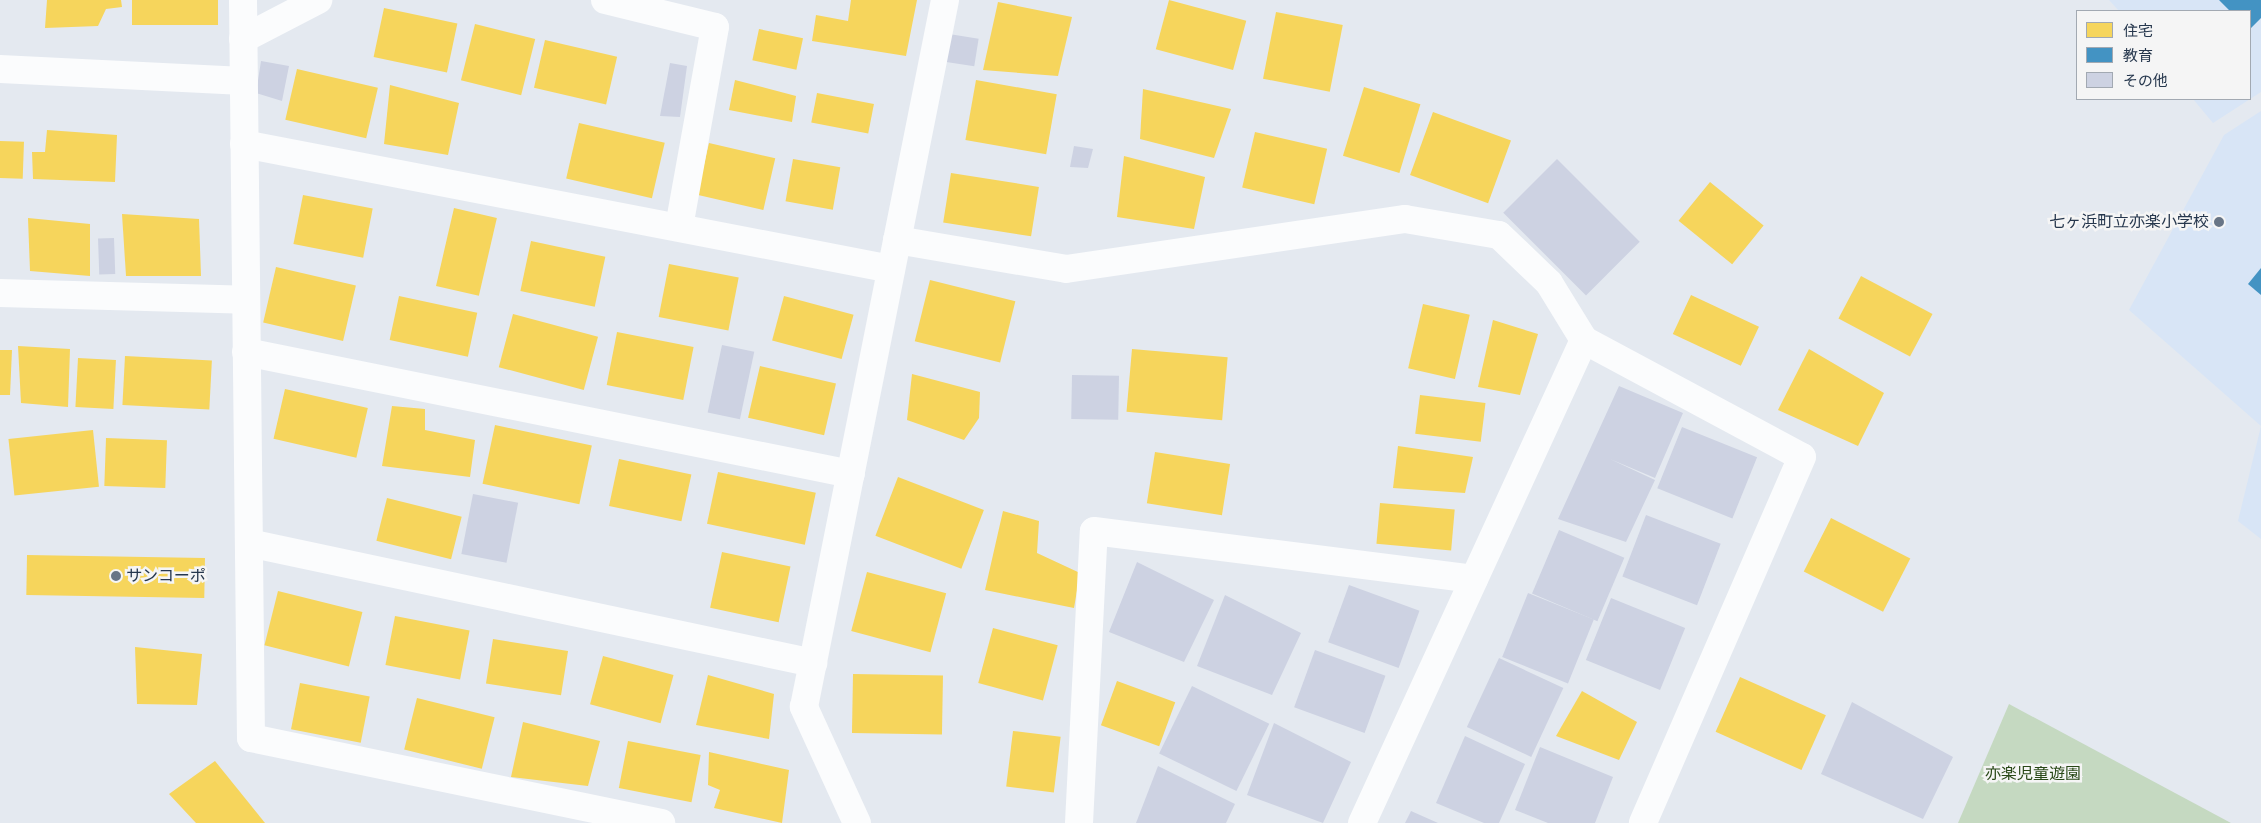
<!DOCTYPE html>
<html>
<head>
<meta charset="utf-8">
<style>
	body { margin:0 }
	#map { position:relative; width:2261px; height:823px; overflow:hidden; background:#e4e9f0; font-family:"Varela Round","Noto Sans JP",sans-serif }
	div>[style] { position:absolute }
	.built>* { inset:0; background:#d8e5f6 }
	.green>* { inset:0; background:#c5d9c1 }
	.homes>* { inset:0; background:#f6d55c; transform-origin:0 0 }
	.schools>* { inset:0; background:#4393c3 }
	.building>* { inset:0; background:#cdd2e2; transform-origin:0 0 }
	.minor>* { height:28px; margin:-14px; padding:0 14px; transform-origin:14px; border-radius:14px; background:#fbfcfd }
	.dots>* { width:14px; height:14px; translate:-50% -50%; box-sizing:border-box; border:2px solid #f5f5f5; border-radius:50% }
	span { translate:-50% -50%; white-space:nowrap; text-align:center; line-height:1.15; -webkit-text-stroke:5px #f5f5f5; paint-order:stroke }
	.poi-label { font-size:16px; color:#26374d }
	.right { translate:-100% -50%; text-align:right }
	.left { translate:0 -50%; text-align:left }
	.park-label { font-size:16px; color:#294817 }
	.legend { position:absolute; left:2076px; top:10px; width:175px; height:90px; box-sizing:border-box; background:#f5f5f5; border:1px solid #a2a9b2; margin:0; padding:6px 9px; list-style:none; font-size:15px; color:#26374d }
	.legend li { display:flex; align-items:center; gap:10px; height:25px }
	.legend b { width:25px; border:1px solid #a2a9b2 }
</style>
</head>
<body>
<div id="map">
	<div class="built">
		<div style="clip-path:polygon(2109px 0,2261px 0,2261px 92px,2213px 123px,2193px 99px,2250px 99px,2250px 11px,2119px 11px)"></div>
		<div style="clip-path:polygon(2261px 111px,2261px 539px,2238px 521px,2261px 426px,2129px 310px,2224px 135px)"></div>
	</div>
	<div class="green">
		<div style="clip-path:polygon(2009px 704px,2231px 823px,1958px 823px)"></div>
	</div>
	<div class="homes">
		<div style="clip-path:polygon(47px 0,121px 0,122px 7px,106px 9px,98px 26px,45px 28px)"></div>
		<div style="left:132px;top:0;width:86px;height:25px"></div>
		<div style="clip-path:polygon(851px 0,917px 0,906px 56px,812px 41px,816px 15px,848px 21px)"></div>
		<div style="left:1169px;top:0;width:80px;height:51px;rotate:15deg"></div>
		<div style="clip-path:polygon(998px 2px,1072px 17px,1058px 76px,983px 70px)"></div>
		<div style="left:384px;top:8px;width:75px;height:50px;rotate:12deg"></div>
		<div style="left:1276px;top:12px;width:68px;height:68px;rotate:11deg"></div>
		<div style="left:475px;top:24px;width:62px;height:58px;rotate:14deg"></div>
		<div style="left:759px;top:29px;width:45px;height:32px;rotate:12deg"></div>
		<div style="left:545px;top:40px;width:74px;height:49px;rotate:13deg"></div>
		<div style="left:297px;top:69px;width:83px;height:52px;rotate:13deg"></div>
		<div style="clip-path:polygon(735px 80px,796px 96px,792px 122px,729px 110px)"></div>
		<div style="left:976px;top:80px;width:82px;height:61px;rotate:10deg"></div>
		<div style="clip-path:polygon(390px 85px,459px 103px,448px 155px,384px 144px)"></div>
		<div style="left:1364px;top:87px;width:59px;height:72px;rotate:17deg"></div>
		<div style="clip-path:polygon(1143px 89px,1231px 109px,1214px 158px,1140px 139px)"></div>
		<div style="left:817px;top:93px;width:58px;height:30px;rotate:11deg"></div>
		<div style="left:1433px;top:112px;width:83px;height:67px;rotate:20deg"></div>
		<div style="left:579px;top:123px;width:88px;height:57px;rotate:13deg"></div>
		<div style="clip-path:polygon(47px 130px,117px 135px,115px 182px,33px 179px,32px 152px,45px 152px)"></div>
		<div style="left:1255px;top:132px;width:74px;height:57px;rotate:13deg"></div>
		<div style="left:0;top:141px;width:24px;height:37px;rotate:2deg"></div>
		<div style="left:709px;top:143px;width:68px;height:53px;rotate:13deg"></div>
		<div style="clip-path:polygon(1124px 156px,1205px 177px,1194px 229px,1117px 217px)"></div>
		<div style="left:793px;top:159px;width:48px;height:43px;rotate:10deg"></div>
		<div style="left:951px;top:173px;width:89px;height:50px;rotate:9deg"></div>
		<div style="left:1710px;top:182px;width:69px;height:50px;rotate:39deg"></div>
		<div style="left:303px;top:195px;width:71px;height:50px;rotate:11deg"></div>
		<div style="left:454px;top:208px;width:44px;height:80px;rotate:13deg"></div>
		<div style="clip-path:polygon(122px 214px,199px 219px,201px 276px,126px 276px)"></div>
		<div style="clip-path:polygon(28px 218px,90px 224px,90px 276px,30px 271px)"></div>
		<div style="left:531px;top:241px;width:76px;height:51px;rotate:12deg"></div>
		<div style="left:669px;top:264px;width:71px;height:54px;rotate:11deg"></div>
		<div style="left:276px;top:267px;width:82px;height:57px;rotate:13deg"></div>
		<div style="left:1861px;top:276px;width:81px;height:48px;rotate:28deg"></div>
		<div style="left:930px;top:280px;width:88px;height:63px;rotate:14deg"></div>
		<div style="left:1691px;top:295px;width:75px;height:43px;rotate:25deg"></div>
		<div style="left:399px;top:296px;width:80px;height:45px;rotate:12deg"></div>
		<div style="left:784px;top:296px;width:72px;height:46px;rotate:15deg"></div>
		<div style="left:1423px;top:304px;width:48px;height:66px;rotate:13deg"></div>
		<div style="left:513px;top:314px;width:88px;height:55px;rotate:15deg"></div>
		<div style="clip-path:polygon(1493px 320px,1538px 334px,1520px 395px,1478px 387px)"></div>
		<div style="left:617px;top:332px;width:78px;height:54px;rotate:11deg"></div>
		<div style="clip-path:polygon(18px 346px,70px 349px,68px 407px,21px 403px)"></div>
		<div style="left:1132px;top:349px;width:96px;height:63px;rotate:5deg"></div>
		<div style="clip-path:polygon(1809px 349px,1884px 393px,1858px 446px,1778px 410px)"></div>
		<div style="clip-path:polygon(0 350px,12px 350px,10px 395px,0 395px)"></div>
		<div style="left:125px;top:356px;width:87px;height:49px;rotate:3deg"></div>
		<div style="left:78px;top:358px;width:38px;height:49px;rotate:3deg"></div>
		<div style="left:760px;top:366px;width:78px;height:53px;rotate:13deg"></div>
		<div style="clip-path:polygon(912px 374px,980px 392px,979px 418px,964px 440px,907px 420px)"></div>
		<div style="left:285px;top:389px;width:85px;height:51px;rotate:13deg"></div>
		<div style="left:1420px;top:395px;width:66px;height:39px;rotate:7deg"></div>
		<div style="clip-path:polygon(392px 406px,425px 409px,425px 430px,475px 440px,470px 477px,382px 466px)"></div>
		<div style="left:495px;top:425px;width:99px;height:60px;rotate:12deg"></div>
		<div style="left:93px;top:430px;width:57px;height:85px;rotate:84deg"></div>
		<div style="left:106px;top:438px;width:61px;height:48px;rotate:2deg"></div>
		<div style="clip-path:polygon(1398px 446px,1473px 457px,1465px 493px,1393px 488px)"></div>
		<div style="left:1155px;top:452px;width:76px;height:52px;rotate:9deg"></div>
		<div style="left:619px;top:459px;width:74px;height:48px;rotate:12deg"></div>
		<div style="left:718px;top:472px;width:100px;height:53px;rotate:12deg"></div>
		<div style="left:898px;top:477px;width:92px;height:63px;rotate:21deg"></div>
		<div style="left:387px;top:498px;width:77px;height:44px;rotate:14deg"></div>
		<div style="left:1380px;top:503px;width:75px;height:41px;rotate:5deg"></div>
		<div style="clip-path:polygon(1003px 511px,1039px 521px,1037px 553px,1080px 573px,1074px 608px,985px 590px)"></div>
		<div style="left:1831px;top:518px;width:89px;height:60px;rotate:27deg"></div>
		<div style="left:722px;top:552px;width:70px;height:57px;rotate:12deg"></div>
		<div style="left:27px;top:555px;width:178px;height:40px;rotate:1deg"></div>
		<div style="left:867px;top:572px;width:82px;height:61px;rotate:15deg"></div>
		<div style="left:278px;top:591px;width:87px;height:56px;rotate:14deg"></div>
		<div style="left:395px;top:616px;width:76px;height:50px;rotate:11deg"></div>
		<div style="left:993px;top:628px;width:67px;height:57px;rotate:15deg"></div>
		<div style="left:493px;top:639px;width:76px;height:45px;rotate:9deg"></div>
		<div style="clip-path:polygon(135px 647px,202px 654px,197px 705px,137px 704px)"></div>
		<div style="left:603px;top:656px;width:73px;height:50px;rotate:15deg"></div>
		<div style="left:853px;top:674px;width:90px;height:59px;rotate:1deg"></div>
		<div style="clip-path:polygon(708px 675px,774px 694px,769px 739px,696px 725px)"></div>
		<div style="left:1740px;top:677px;width:94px;height:60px;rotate:24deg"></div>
		<div style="left:1117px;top:681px;width:62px;height:47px;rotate:20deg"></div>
		<div style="left:300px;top:683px;width:71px;height:47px;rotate:11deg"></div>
		<div style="clip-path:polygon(1582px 691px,1637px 722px,1619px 760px,1556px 736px)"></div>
		<div style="left:417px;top:698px;width:80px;height:53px;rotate:14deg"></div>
		<div style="clip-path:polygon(523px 722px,600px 741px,588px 786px,511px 777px)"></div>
		<div style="left:1013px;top:731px;width:48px;height:56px;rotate:7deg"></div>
		<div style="left:628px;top:741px;width:74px;height:48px;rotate:11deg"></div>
		<div style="clip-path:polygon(709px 752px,789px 770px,782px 823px,714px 808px,720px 790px,708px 785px)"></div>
		<div style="clip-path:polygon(215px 761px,265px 823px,196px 823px,169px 794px)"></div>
	</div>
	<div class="schools">
		<div style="clip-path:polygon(2219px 0,2261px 0,2261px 18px,2250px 29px,2250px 11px,2230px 11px)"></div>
		<div style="clip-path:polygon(2261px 268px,2261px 295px,2248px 284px)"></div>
	</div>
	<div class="building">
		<div style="left:949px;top:34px;width:30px;height:28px;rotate:9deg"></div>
		<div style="clip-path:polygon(261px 61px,289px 66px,282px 101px,256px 93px)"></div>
		<div style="clip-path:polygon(670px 63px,687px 66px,680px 117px,660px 116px)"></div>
		<div style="clip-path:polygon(1074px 146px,1093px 149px,1088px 168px,1070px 167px)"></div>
		<div style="left:1557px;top:159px;width:117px;height:76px;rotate:45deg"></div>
		<div style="left:114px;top:238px;width:36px;height:16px;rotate:88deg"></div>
		<div style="left:722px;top:345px;width:33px;height:69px;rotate:12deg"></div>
		<div style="left:1072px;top:375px;width:47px;height:44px;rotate:1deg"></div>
		<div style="clip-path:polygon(1619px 386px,1683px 413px,1655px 478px,1610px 459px,1655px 480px,1626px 542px,1558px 519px)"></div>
		<div style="left:1682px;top:427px;width:81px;height:66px;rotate:22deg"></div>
		<div style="left:473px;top:494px;width:46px;height:61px;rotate:11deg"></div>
		<div style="left:1646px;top:515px;width:80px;height:66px;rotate:21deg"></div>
		<div style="left:1559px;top:530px;width:71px;height:69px;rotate:23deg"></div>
		<div style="clip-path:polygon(1137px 562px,1214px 600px,1184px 662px,1109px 632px)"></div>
		<div style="left:1349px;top:585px;width:75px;height:61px;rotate:20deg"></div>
		<div style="left:1528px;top:593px;width:71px;height:69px;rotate:22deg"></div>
		<div style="clip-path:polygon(1225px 595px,1301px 633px,1272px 695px,1197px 666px)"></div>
		<div style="left:1611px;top:598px;width:80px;height:67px;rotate:22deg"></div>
		<div style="left:1315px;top:650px;width:75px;height:61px;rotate:20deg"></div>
		<div style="left:1499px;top:658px;width:71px;height:76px;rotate:25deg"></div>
		<div style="left:1192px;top:686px;width:86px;height:75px;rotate:26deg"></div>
		<div style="clip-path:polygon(1852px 702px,1953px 757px,1923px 819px,1821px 774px)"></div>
		<div style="clip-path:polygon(1274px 723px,1351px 762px,1323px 823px,1247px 795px)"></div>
		<div style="clip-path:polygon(1465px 736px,1525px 764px,1499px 823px,1484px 823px,1436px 803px)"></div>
		<div style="clip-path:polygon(1540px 747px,1613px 777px,1595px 823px,1548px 823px,1515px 810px)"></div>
		<div style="clip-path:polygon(1158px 766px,1235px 804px,1226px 823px,1136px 823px)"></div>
		<div style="clip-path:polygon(1411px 811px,1438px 823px,1405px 823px)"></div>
	</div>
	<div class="minor">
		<div style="left:243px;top:0;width:738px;rotate:89.38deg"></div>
		<div style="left:251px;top:738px;width:419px;rotate:11.7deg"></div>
		<div style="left:605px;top:0;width:113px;rotate:13.8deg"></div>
		<div style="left:715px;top:27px;width:203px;rotate:100.2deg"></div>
		<div style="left:243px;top:39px;width:85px;rotate:-27.5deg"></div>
		<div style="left:0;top:69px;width:244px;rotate:2.8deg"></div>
		<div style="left:244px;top:144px;width:659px;rotate:10.93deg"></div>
		<div style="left:897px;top:240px;width:171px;rotate:9.7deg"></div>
		<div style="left:1066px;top:269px;width:343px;rotate:-8.4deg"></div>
		<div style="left:1405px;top:219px;width:95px;rotate:9.7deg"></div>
		<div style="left:1499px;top:235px;width:69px;rotate:43.8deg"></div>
		<div style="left:1549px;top:283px;width:67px;rotate:58.4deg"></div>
		<div style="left:0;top:293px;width:246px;rotate:1.6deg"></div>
		<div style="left:246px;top:352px;width:617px;rotate:11.4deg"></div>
		<div style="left:249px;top:543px;width:577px;rotate:12.01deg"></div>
		<div style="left:857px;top:823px;width:128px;rotate:-114.6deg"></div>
		<div style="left:804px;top:707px;width:721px;rotate:-78.72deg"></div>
		<div style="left:1079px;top:823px;width:292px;rotate:-87.1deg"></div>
		<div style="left:1094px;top:531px;width:383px;rotate:7.2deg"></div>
		<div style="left:1362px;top:823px;width:532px;rotate:-65.32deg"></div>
		<div style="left:1584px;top:340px;width:247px;rotate:28.2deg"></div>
		<div style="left:1802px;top:457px;width:399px;rotate:113.5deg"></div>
	</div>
	<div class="dots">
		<div style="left:2219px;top:222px;background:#687586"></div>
		<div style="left:116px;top:576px;background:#687586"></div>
	</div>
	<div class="poi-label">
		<span class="right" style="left:2209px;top:222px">七ヶ浜町立亦楽小学校</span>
		<span class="left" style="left:126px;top:576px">サンコーポ</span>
	</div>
	<div class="park-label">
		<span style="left:2033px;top:774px">亦楽児童遊園</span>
	</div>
	<ul class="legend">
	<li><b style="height:14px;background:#f6d55c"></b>住宅</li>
	<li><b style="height:14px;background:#4393c3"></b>教育</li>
	<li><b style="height:14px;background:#cdd2e2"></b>その他</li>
	</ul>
</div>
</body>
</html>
